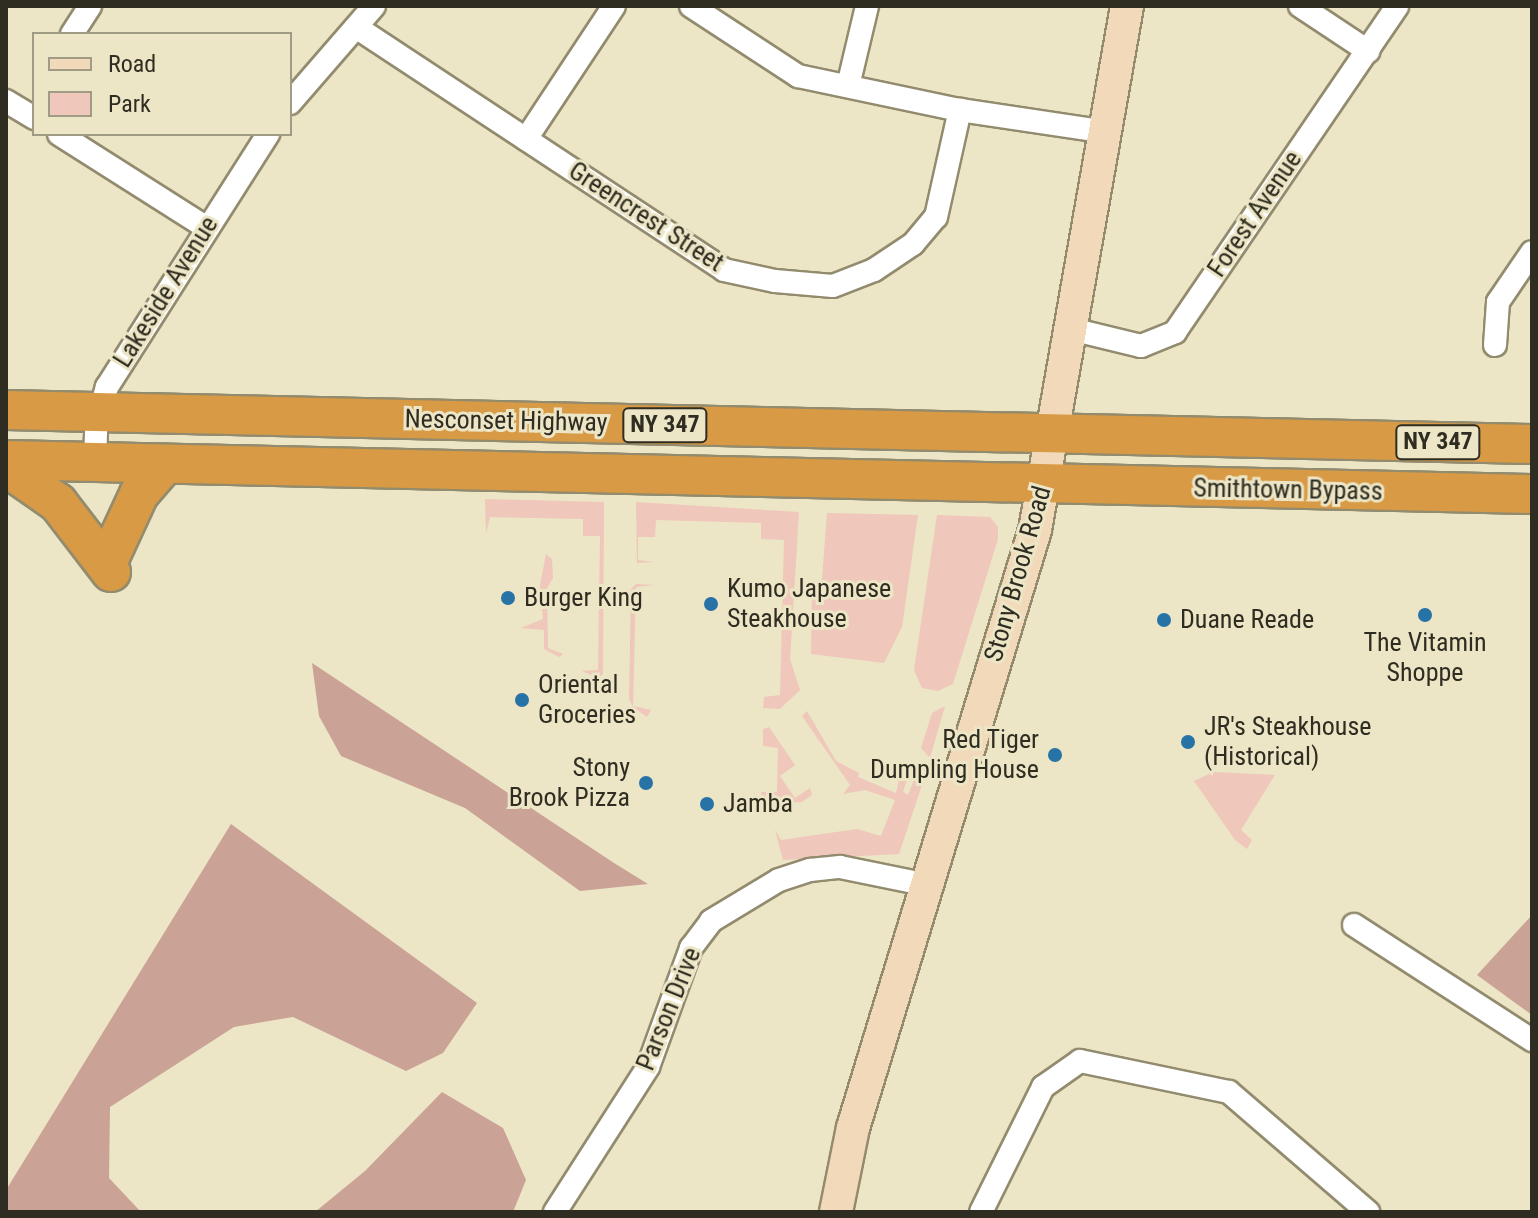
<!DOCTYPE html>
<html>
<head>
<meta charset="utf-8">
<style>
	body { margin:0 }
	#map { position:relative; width:1538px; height:1218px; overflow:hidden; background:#ece5c6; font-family:"Roboto Condensed",sans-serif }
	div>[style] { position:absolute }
	.green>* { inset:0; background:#efc7bb }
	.forest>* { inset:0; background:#caa296 }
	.roads { filter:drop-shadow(2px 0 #928b6e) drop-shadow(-2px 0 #928b6e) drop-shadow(0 2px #928b6e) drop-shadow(0 -2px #928b6e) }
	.minor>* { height:22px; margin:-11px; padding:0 11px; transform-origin:11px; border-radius:11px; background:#fff }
	.secondary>* { height:32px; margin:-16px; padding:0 16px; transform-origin:16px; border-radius:16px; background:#f1d9b9 }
	.trunk>* { height:38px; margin:-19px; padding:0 19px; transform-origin:19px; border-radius:19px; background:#d89a44 }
	.dots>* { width:22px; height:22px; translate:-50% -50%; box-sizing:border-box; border:4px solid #ece5c6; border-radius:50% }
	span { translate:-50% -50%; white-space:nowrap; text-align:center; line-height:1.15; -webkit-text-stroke:6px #ece5c6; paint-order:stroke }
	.shield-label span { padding:2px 6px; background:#ece5c6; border:2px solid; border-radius:6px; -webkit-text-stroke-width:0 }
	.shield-label { font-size:24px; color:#2f2d21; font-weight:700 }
	.street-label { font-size:26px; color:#2f2d21 }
	.poi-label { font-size:26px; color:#2f2d21 }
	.left { translate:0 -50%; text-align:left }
	.right { translate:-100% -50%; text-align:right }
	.frame { position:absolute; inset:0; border:8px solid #2f2d21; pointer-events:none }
	.legend { position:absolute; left:32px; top:32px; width:260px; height:104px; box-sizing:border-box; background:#ece5c6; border:2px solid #a09b84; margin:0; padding:10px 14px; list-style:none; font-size:24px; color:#2f2d21 }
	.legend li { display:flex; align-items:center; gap:16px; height:40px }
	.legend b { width:40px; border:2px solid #a09b84 }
</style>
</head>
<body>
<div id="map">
	<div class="green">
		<div style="clip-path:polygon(485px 499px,604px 502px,603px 674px,598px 678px,582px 671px,598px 670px,600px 536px,583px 536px,583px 519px,490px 517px,486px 533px)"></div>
		<div style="clip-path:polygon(636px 502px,799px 512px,790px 659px,800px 690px,780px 709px,763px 708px,764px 697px,780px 695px,784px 540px,761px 539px,761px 523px,656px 520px,655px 537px,638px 537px,638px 560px,654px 562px,637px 563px)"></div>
		<div style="clip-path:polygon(827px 513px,918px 515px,902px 627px,884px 663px,811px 654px,812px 589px,822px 579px)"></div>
		<div style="clip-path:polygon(937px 515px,990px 517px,998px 527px,998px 539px,953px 684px,938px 691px,922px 688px,914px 670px)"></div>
		<div style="clip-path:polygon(546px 554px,552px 559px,553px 578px,547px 588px,548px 648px,563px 654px,559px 657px,544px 649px,544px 630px,521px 628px,543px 619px,540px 585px)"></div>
		<div style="clip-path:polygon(636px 584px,654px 585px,636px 587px,633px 706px,651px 710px,647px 717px,633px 707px,629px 699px,631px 589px)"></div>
		<div style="clip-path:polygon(945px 706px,930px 758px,921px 748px,932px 713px)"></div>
		<div style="clip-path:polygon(807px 711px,836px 761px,859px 773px,858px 777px,896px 793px,900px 775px,908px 777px,903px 792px,908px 795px,915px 777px,922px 785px,899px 854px,783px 860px,775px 830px,781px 840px,857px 829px,881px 836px,895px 800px,865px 790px,843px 794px,850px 785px,802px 716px)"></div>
		<div style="clip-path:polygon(769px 727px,795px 765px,780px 776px,795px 798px,810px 788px,812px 795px,802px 802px,768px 804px,761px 797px,761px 792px,777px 792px,778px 748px,763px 746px,763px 729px)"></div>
		<div style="clip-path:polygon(1213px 772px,1275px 775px,1241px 830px,1252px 840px,1247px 849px,1235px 840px,1194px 781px)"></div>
	</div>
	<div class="forest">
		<div style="clip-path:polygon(312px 663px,614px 863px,648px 884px,580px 891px,465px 808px,341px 756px,319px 716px)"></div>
		<div style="clip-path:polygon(231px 824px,477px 1003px,443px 1053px,406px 1071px,293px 1017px,234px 1027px,110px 1107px,109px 1178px,141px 1212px,6px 1212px,6px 1190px)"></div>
		<div style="clip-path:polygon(1532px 915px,1532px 1015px,1477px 975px)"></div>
		<div style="clip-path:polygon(442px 1092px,503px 1128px,526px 1180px,513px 1212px,315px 1212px,365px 1171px)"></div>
	</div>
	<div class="roads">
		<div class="minor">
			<div style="left:691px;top:6px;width:128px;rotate:33.2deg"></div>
			<div style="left:798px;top:76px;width:166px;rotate:11.9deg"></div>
			<div style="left:960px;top:110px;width:143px;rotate:8.5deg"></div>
			<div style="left:1300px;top:6px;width:82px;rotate:33.5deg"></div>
			<div style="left:359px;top:29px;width:437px;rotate:33.4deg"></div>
			<div style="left:724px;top:270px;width:52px;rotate:12.2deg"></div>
			<div style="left:775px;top:281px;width:58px;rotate:4.9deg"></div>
			<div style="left:833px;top:286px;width:44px;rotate:-21.3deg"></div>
			<div style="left:874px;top:270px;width:47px;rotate:-33.7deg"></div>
			<div style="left:913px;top:244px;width:35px;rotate:-50deg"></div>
			<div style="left:936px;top:217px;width:110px;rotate:-77.4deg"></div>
			<div style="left:72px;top:34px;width:33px;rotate:-57deg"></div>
			<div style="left:848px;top:86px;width:82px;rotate:-76.6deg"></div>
			<div style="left:6px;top:101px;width:33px;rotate:31deg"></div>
			<div style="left:290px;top:103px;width:128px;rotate:-49.1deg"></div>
			<div style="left:59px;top:134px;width:175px;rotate:32.4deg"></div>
			<div style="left:526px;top:139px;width:159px;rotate:-56.5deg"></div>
			<div style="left:1071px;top:329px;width:72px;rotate:13.7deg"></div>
			<div style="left:1141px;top:346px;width:37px;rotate:-22deg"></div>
			<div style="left:1175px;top:332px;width:394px;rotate:-55.7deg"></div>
			<div style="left:1495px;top:345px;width:43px;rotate:-86deg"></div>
			<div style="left:1498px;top:302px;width:60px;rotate:-55.8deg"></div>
			<div style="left:95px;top:462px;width:37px;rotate:-88deg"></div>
			<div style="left:96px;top:425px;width:40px;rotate:-74deg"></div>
			<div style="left:107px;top:387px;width:300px;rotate:-57.5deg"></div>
			<div style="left:1354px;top:925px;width:212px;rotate:32.9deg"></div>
			<div style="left:555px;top:1212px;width:172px;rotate:-57.3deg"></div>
			<div style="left:648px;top:1067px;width:127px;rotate:-70.1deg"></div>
			<div style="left:691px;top:948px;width:34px;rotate:-53deg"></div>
			<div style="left:711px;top:921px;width:79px;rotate:-31.1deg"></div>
			<div style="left:779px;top:880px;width:33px;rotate:-18deg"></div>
			<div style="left:810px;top:870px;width:30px;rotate:-6deg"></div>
			<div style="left:840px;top:867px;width:90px;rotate:11.6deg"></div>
			<div style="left:981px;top:1212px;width:140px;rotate:-63.6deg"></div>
			<div style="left:1043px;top:1087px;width:45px;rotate:-35.1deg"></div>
			<div style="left:1080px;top:1061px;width:152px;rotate:11.8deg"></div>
			<div style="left:1229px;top:1092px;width:184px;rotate:40.8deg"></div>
		</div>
		<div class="secondary">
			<div style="left:836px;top:1212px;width:86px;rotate:-78.6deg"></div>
			<div style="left:853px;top:1128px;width:625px;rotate:-73.07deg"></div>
			<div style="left:1035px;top:530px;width:532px;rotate:-80.04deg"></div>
		</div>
		<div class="trunk">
			<div style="left:6px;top:410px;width:1526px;rotate:1.28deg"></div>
			<div style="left:6px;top:460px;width:1526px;rotate:1.28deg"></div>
			<div style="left:6px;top:467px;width:63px;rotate:34.7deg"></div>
			<div style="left:58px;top:503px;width:87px;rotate:52.5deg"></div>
			<div style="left:109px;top:559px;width:72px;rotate:-65.2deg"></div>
			<div style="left:139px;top:494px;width:40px;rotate:-49deg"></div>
		</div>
	</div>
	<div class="dots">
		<div style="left:508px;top:598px;background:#2773a6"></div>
		<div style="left:711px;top:604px;background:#2773a6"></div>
		<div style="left:1425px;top:615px;background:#2773a6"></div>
		<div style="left:1164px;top:620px;background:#2773a6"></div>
		<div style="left:522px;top:700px;background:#2773a6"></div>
		<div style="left:1188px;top:742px;background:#2773a6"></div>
		<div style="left:1055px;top:755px;background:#2773a6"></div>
		<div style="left:646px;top:783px;background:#2773a6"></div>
		<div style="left:707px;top:804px;background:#2773a6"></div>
	</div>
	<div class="shield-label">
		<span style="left:665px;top:425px">NY 347</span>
		<span style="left:1438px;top:442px">NY 347</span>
	</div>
	<div class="street-label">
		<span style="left:1255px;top:214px;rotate:-56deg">Forest Avenue</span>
		<span style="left:646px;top:217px;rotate:33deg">Greencrest Street</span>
		<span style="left:166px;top:292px;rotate:-58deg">Lakeside Avenue</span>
		<span style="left:506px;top:421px;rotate:1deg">Nesconset Highway</span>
		<span style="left:1288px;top:490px;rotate:1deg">Smithtown Bypass</span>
		<span style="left:1018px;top:574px;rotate:-74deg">Stony Brook Road</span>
		<span style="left:669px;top:1009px;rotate:-68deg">Parson Drive</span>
	</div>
	<div class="poi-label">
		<span class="left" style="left:727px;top:604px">Kumo Japanese<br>Steakhouse</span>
		<span class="left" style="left:524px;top:598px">Burger King</span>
		<span class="left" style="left:1180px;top:620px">Duane Reade</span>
		<span style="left:1425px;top:658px">The Vitamin<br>Shoppe</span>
		<span class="left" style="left:538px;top:700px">Oriental<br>Groceries</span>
		<span class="left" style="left:1204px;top:742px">JR's Steakhouse<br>(Historical)</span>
		<span class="right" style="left:1039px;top:755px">Red Tiger<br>Dumpling House</span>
		<span class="right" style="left:630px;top:783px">Stony<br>Brook Pizza</span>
		<span class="left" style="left:723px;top:804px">Jamba</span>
	</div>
	<div class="frame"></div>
	<ul class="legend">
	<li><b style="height:10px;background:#f1d9b9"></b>Road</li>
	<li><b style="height:22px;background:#efc7bb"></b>Park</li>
	</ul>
</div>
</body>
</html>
